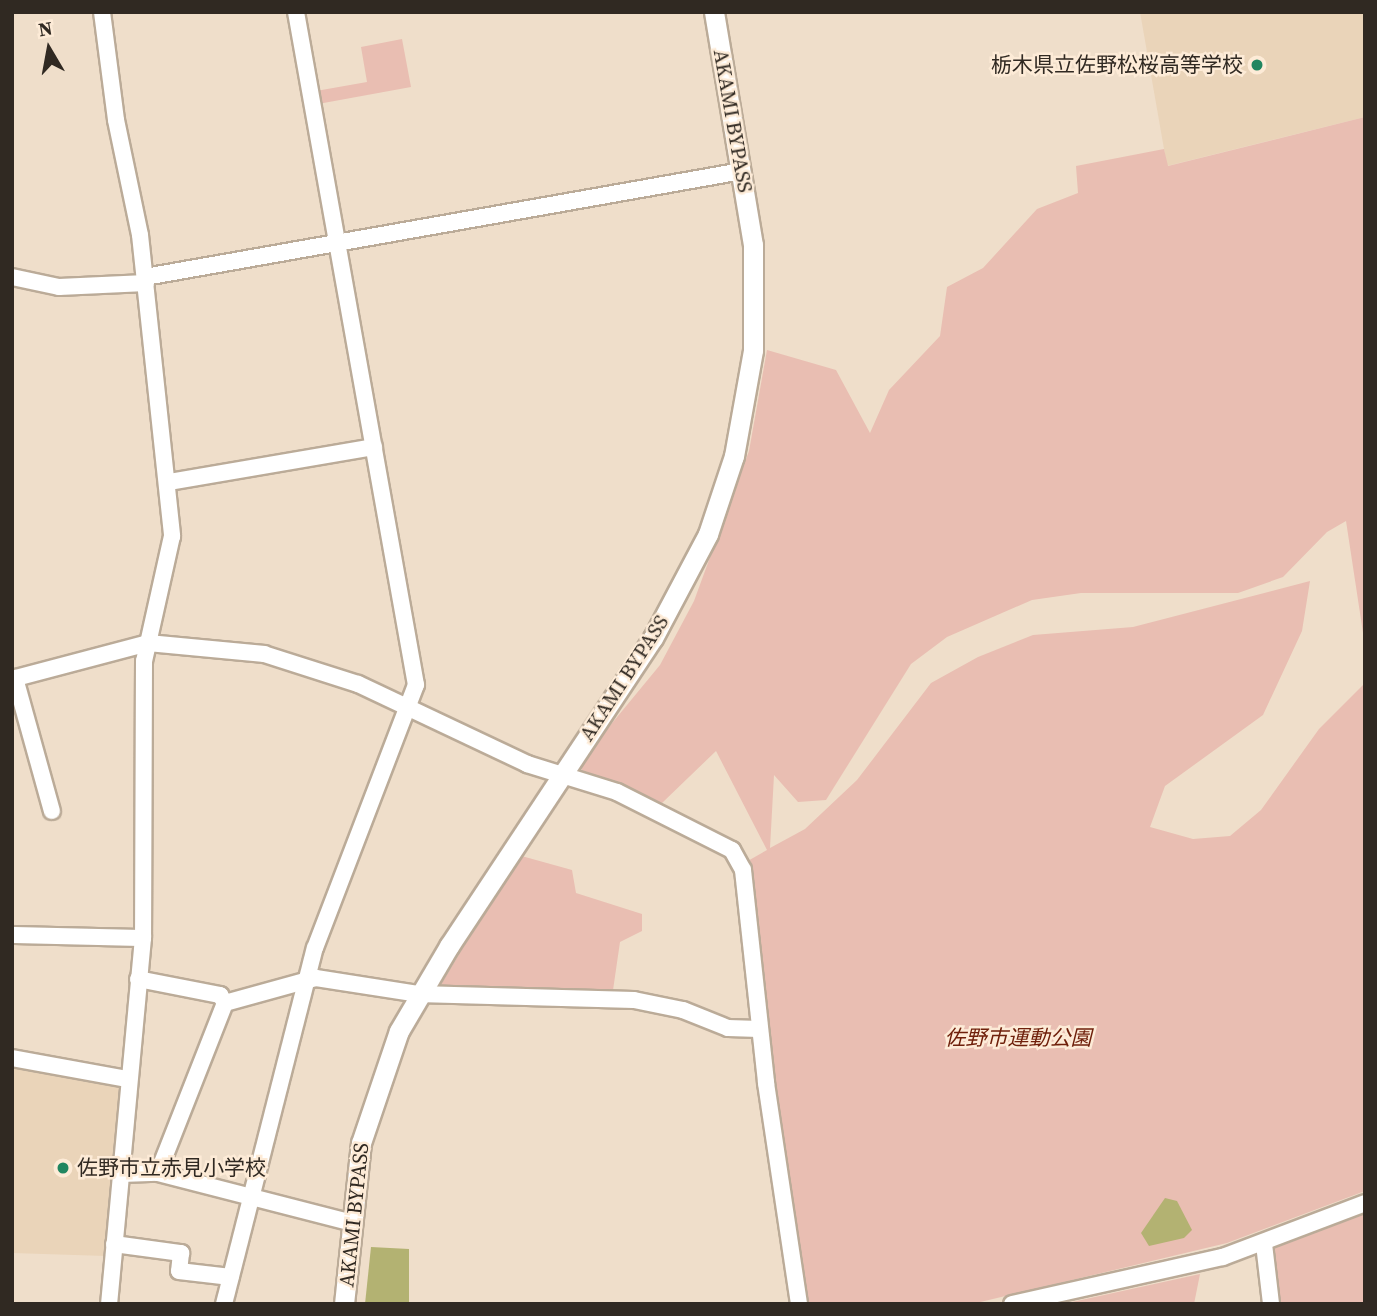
<!DOCTYPE html>
<html>
<head>
<meta charset="utf-8">
<style>
	body { margin:0 }
	#map { position:relative; width:1377px; height:1316px; overflow:hidden; background:#efdeca; font-family:"Source Serif 4","Noto Sans JP",serif }
	div>[style] { position:absolute }
	.built>* { inset:0; background:#ead4b9 }
	.green>* { inset:0; background:#e9beb2 }
	.water>* { inset:0; background:#b3b272 }
	.roads { filter:drop-shadow(2px 0 #bbab98) drop-shadow(-2px 0 #bbab98) drop-shadow(0 2px #bbab98) drop-shadow(0 -2px #bbab98) }
	.minor>* { height:16px; margin:-8px; padding:0 8px; transform-origin:8px; border-radius:8px; background:#fff }
	.major>* { height:19px; margin:-9.5px; padding:0 9.5px; transform-origin:9.5px; border-radius:9.5px; background:#fff }
	.dots>* { width:19px; height:19px; translate:-50% -50%; box-sizing:border-box; border:4px solid #fdebd7; border-radius:50% }
	span { translate:-50% -50%; white-space:nowrap; text-align:center; line-height:1.15; -webkit-text-stroke:5px #fdebd7; paint-order:stroke }
	.poi-label { font-size:21px; color:#302922 }
	.right { translate:-100% -50%; text-align:right }
	.left { translate:0 -50%; text-align:left }
	.street-label { font-size:21px; color:#302922 }
	.park-label { font-size:21px; color:#6f200b; font-style:italic }
	.frame { position:absolute; inset:0; border:14px solid #302922; pointer-events:none }
	.north { position:absolute; left:14px; top:14px; width:70px; height:70px; -webkit-text-stroke:5px #fdebd7; paint-order:stroke; rotate:350deg; font-size:19px; font-weight:700; line-height:28px; text-align:center; color:#302922 }
	.north::after { content:''; display:block; margin:auto; width:24px; height:32px; background:#302922; clip-path:polygon(50% 0,100% 100%,50% 72%,0 100%) }
</style>
</head>
<body>
<div id="map">
	<div class="built">
		<div style="clip-path:polygon(1140px 12px,1365px 12px,1365px 117px,1167px 166px)"></div>
		<div style="clip-path:polygon(12px 1060px,75px 1078px,121px 1083px,106px 1256px,12px 1253px)"></div>
	</div>
	<div class="green">
		<div style="clip-path:polygon(402px 39px,411px 87px,318px 104px,316px 91px,367px 82px,361px 47px)"></div>
		<div style="clip-path:polygon(1365px 117px,1365px 646px,1346px 521px,1327px 532px,1283px 577px,1238px 593px,1081px 593px,1032px 600px,947px 637px,911px 664px,826px 800px,798px 802px,774px 775px,770px 848px,805px 829px,857px 780px,931px 683px,978px 657px,1033px 635px,1133px 627px,1310px 581px,1302px 631px,1263px 715px,1165px 786px,1150px 827px,1193px 839px,1230px 836px,1261px 810px,1319px 729px,1365px 683px,1365px 1191px,1227px 1243px,972px 1304px,806px 1304px,746px 862px,767px 850px,716px 751px,662px 803px,583px 774px,580px 762px,660px 665px,694px 601px,749px 451px,767px 350px,836px 370px,870px 433px,889px 390px,940px 336px,947px 287px,983px 268px,1037px 209px,1078px 193px,1076px 166px,1164px 149px,1168px 166px)"></div>
		<div style="clip-path:polygon(518px 855px,572px 870px,576px 893px,642px 914px,642px 931px,620px 942px,612px 997px,436px 993px)"></div>
		<div style="clip-path:polygon(1365px 1212px,1365px 1304px,1274px 1304px,1274px 1248px)"></div>
		<div style="clip-path:polygon(1200px 1274px,1194px 1304px,1063px 1304px)"></div>
	</div>
	<div class="water">
		<div style="clip-path:polygon(1165px 1198px,1177px 1201px,1192px 1230px,1184px 1238px,1149px 1246px,1141px 1233px)"></div>
		<div style="clip-path:polygon(371px 1247px,409px 1249px,409px 1304px,365px 1304px)"></div>
	</div>
	<div class="roads">
		<div class="minor">
			<div style="left:102px;top:12px;width:109px;rotate:82.6deg"></div>
			<div style="left:116px;top:120px;width:117px;rotate:78.2deg"></div>
			<div style="left:140px;top:235px;width:303px;rotate:83.9deg"></div>
			<div style="left:172px;top:536px;width:128px;rotate:102.6deg"></div>
			<div style="left:144px;top:661px;width:277px;rotate:90.2deg"></div>
			<div style="left:143px;top:938px;width:368px;rotate:95.3deg"></div>
			<div style="left:12px;top:277px;width:48px;rotate:12deg"></div>
			<div style="left:59px;top:287px;width:87px;rotate:-2.6deg"></div>
			<div style="left:145px;top:277px;width:606px;rotate:-10.07deg"></div>
			<div style="left:169px;top:482px;width:208px;rotate:-9.7deg"></div>
			<div style="left:15px;top:678px;width:138px;rotate:74.5deg"></div>
			<div style="left:12px;top:679px;width:141px;rotate:-14.8deg"></div>
			<div style="left:148px;top:643px;width:117px;rotate:5.4deg"></div>
			<div style="left:264px;top:654px;width:99px;rotate:17.7deg"></div>
			<div style="left:358px;top:684px;width:187px;rotate:25.3deg"></div>
			<div style="left:527px;top:764px;width:94px;rotate:17.3deg"></div>
			<div style="left:617px;top:792px;width:129px;rotate:26.8deg"></div>
			<div style="left:732px;top:850px;width:23px;rotate:61deg"></div>
			<div style="left:743px;top:870px;width:214px;rotate:83.8deg"></div>
			<div style="left:766px;top:1083px;width:223px;rotate:81.5deg"></div>
			<div style="left:12px;top:935px;width:131px;rotate:1.3deg"></div>
			<div style="left:138px;top:979px;width:84px;rotate:11deg"></div>
			<div style="left:220px;top:995px;width:9px;rotate:58deg"></div>
			<div style="left:12px;top:1058px;width:118px;rotate:10.3deg"></div>
			<div style="left:158px;top:1173px;width:183px;rotate:-68.5deg"></div>
			<div style="left:225px;top:1003px;width:94px;rotate:-15.4deg"></div>
			<div style="left:316px;top:978px;width:103px;rotate:8.9deg"></div>
			<div style="left:418px;top:994px;width:216px;rotate:1.6deg"></div>
			<div style="left:634px;top:1000px;width:50px;rotate:11.5deg"></div>
			<div style="left:683px;top:1010px;width:48px;rotate:21.8deg"></div>
			<div style="left:728px;top:1028px;width:31px;rotate:2deg"></div>
			<div style="left:120px;top:1174px;width:38px;rotate:-2deg"></div>
			<div style="left:158px;top:1173px;width:197px;rotate:14.4deg"></div>
			<div style="left:114px;top:1244px;width:68px;rotate:7.7deg"></div>
			<div style="left:181px;top:1253px;width:18px;rotate:96deg"></div>
			<div style="left:179px;top:1271px;width:52px;rotate:6.6deg"></div>
			<div style="left:1264px;top:1244px;width:60px;rotate:83.3deg"></div>
			<div style="left:224px;top:1304px;width:367px;rotate:-75.7deg"></div>
			<div style="left:315px;top:948px;width:282px;rotate:-69deg"></div>
			<div style="left:416px;top:685px;width:684px;rotate:-100.11deg"></div>
			<div style="left:1012px;top:1304px;width:216px;rotate:-12.6deg"></div>
			<div style="left:1223px;top:1257px;width:152px;rotate:-20.8deg"></div>
		</div>
		<div class="major">
			<div style="left:344px;top:1304px;width:162px;rotate:-84deg"></div>
			<div style="left:361px;top:1143px;width:118px;rotate:-71.3deg"></div>
			<div style="left:399px;top:1031px;width:99px;rotate:-59.5deg"></div>
			<div style="left:449px;top:946px;width:369px;rotate:-56.5deg"></div>
			<div style="left:653px;top:638px;width:118px;rotate:-62.1deg"></div>
			<div style="left:708px;top:534px;width:82px;rotate:-71.6deg"></div>
			<div style="left:734px;top:456px;width:108px;rotate:-79.8deg"></div>
			<div style="left:753px;top:350px;width:105px;rotate:-90deg"></div>
			<div style="left:753px;top:245px;width:236px;rotate:-99.5deg"></div>
		</div>
	</div>
	<div class="dots">
		<div style="left:1257px;top:65px;background:#218660"></div>
		<div style="left:63px;top:1168px;background:#218660"></div>
	</div>
	<div class="poi-label">
		<span class="right" style="left:1243px;top:65px">栃木県立佐野松桜高等学校</span>
		<span class="left" style="left:77px;top:1168px">佐野市立赤見小学校</span>
	</div>
	<div class="street-label">
		<span style="left:733px;top:121px;rotate:80deg">AKAMI BYPASS</span>
		<span style="left:624px;top:678px;rotate:-57deg">AKAMI BYPASS</span>
		<span style="left:354px;top:1215px;rotate:-84deg">AKAMI BYPASS</span>
	</div>
	<div class="park-label">
		<span style="left:1018px;top:1038px">佐野市運動公園</span>
	</div>
	<div class="frame"></div>
	<div class="north">N</div>
</div>
</body>
</html>
